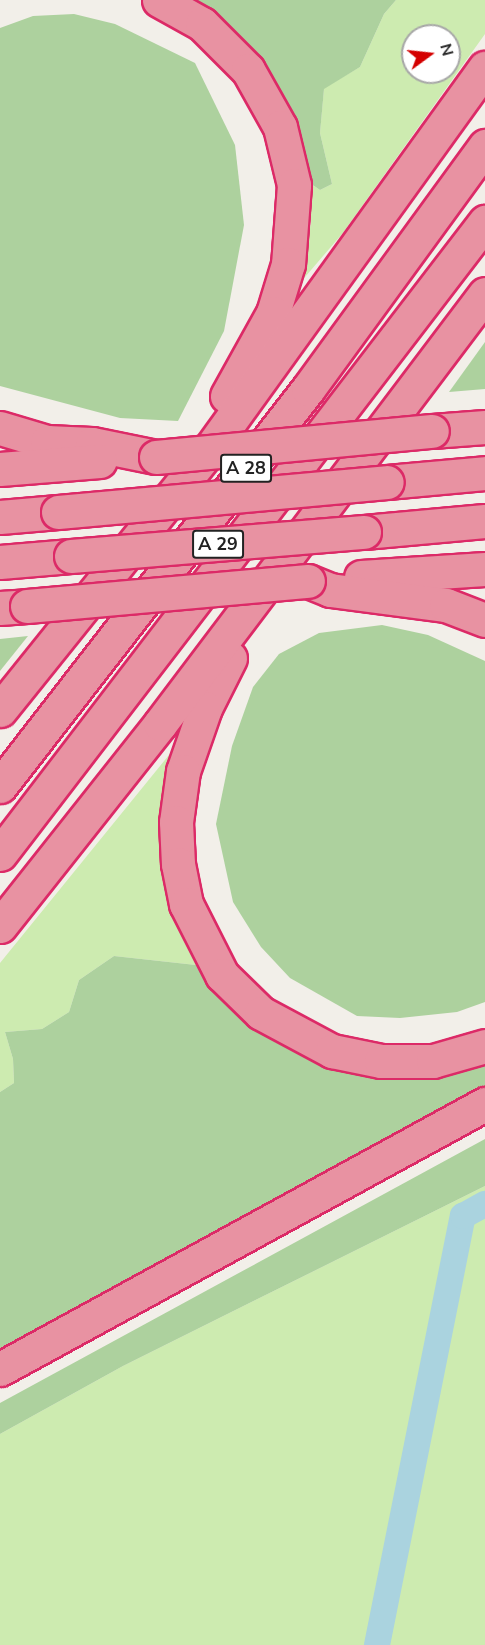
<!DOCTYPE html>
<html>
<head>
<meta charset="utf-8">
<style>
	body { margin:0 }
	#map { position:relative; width:485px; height:1645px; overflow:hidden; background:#f2efe9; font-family:"Nunito Sans",sans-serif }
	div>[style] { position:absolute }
	.grass>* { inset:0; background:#cdebb0 }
	.forest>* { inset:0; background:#add19e }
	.canal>* { height:26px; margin:-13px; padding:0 13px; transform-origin:13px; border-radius:13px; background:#aad3df }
	.roads { filter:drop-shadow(2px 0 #dc2a67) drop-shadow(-2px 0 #dc2a67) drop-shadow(0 2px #dc2a67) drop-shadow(0 -2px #dc2a67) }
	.highway>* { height:33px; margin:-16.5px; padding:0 16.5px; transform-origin:16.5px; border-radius:16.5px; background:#e892a2 }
	.bridges { filter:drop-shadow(2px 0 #dc2a67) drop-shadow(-2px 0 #dc2a67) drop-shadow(0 2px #dc2a67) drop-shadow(0 -2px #dc2a67) }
	.highway-bridge>* { height:33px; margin:-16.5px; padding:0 16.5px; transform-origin:16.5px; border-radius:16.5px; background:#e892a2 }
	span { translate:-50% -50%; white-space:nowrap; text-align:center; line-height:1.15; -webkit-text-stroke:6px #fff; paint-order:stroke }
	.shield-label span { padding:2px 4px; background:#fff; border:2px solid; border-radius:4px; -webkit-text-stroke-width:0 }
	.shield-label { font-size:18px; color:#222; font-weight:700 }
	.north { position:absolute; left:401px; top:24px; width:60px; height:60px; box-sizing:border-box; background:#fff; border:2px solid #a7a7a7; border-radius:50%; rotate:75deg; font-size:16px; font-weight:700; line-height:24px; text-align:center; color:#222 }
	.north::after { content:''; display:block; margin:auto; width:21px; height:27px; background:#d40000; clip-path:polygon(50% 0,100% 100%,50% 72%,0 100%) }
</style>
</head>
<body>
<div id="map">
	<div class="grass">
		<div style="clip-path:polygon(evenodd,396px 0,485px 0,485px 34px,342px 234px,299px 284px,311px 223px,310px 183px,320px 190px,332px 184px,320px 133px,324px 88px,360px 67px,384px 14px,396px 0,413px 36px,449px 36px,449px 72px,413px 72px,413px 36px)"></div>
		<div style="clip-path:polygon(173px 750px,205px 966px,114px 956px,79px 980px,69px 1012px,42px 1029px,5px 1032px,13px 1059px,14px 1083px,0 1092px,0 963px)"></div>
		<div style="clip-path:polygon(485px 1186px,485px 1645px,0 1645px,0 1434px,123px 1366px)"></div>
	</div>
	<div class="forest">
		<div style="clip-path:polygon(194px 0,396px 0,384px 14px,360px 67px,324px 89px,320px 133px,332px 184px,320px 190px,310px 183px,296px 122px,261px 60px,212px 11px)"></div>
		<div style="clip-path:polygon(74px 14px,115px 24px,195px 63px,235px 145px,244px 225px,224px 331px,178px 421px,120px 418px,0 386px,0 28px,33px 16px)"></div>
		<div style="clip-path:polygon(485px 342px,485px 389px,449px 392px)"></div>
		<div style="clip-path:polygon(382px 625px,428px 635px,485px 661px,485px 1002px,457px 1012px,400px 1018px,357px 1016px,290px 978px,261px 947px,233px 902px,216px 824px,232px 746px,253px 687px,279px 654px,319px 633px)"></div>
		<div style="clip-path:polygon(28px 636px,0 671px,0 639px)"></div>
		<div style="clip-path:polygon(114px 956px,205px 966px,249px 1021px,275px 1042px,328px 1066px,485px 1062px,485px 1089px,0 1353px,0 1092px,14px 1083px,13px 1059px,5px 1032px,42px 1029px,69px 1012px,79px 980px)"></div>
		<div style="clip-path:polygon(485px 1139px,485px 1186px,123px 1366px,0 1434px,0 1403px)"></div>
	</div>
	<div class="canal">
		<div style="left:377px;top:1645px;width:438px;rotate:-78.7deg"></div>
		<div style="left:463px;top:1216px;width:25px;rotate:-29deg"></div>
	</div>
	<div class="roads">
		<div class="highway">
			<div style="left:159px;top:0;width:49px;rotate:29.2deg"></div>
			<div style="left:202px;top:24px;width:65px;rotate:45deg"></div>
			<div style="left:248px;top:70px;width:65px;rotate:60.7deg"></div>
			<div style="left:280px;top:127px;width:60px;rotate:76.4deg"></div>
			<div style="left:294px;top:185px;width:79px;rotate:94.3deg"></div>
			<div style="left:288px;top:264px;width:51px;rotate:107deg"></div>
			<div style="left:273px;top:313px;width:95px;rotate:119deg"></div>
			<div style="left:0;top:428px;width:49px;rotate:16.6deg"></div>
			<div style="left:47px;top:442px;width:45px;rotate:2.5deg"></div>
			<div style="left:92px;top:444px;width:65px;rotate:11.5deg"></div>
			<div style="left:432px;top:431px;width:53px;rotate:-4.3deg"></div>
			<div style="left:0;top:469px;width:100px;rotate:-4.6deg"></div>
			<div style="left:387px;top:482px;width:98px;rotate:-5.2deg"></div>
			<div style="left:0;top:517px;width:58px;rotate:-4.9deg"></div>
			<div style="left:364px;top:532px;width:121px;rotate:-5.2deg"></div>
			<div style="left:0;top:562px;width:71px;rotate:-4.8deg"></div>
			<div style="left:361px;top:577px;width:124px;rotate:-3.7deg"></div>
			<div style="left:308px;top:581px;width:24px;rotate:22deg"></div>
			<div style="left:330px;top:590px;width:117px;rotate:7.4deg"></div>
			<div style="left:446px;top:605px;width:42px;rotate:21deg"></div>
			<div style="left:0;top:608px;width:27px;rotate:-4deg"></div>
			<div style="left:230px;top:658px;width:56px;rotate:116.6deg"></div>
			<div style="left:205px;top:708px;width:67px;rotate:109.2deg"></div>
			<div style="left:183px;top:771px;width:51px;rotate:97.8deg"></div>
			<div style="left:176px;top:822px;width:42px;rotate:87.3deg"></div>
			<div style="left:178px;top:864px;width:41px;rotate:78.7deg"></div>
			<div style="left:186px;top:904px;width:80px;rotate:63.1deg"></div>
			<div style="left:222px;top:975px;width:54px;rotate:44.3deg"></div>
			<div style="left:261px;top:1013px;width:81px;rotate:28.2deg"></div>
			<div style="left:332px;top:1051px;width:50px;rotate:11.5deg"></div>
			<div style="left:381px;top:1061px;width:52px"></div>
			<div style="left:433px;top:1061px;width:54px;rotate:-16.1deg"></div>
			<div style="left:0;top:710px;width:335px;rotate:-51.2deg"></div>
			<div style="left:210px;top:449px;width:470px;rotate:-54.2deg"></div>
			<div style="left:0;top:786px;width:502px;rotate:-52.2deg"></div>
			<div style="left:308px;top:389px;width:301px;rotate:-53.9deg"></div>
			<div style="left:0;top:854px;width:797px;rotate:-52.5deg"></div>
			<div style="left:0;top:926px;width:258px;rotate:-51.6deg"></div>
			<div style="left:160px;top:724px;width:539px;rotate:-52.92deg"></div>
			<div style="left:0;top:1369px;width:553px;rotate:-28.65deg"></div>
		</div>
	</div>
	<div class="bridges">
		<div class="highway-bridge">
			<div style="left:156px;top:457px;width:277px;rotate:-5.4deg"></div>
			<div style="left:58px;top:512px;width:330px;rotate:-5.2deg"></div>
			<div style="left:71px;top:556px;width:294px;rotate:-4.7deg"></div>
			<div style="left:27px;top:606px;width:282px;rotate:-5.1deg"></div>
		</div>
	</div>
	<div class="shield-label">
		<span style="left:246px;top:468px">A 28</span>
		<span style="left:218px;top:544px">A 29</span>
	</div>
	<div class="north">N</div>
</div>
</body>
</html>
